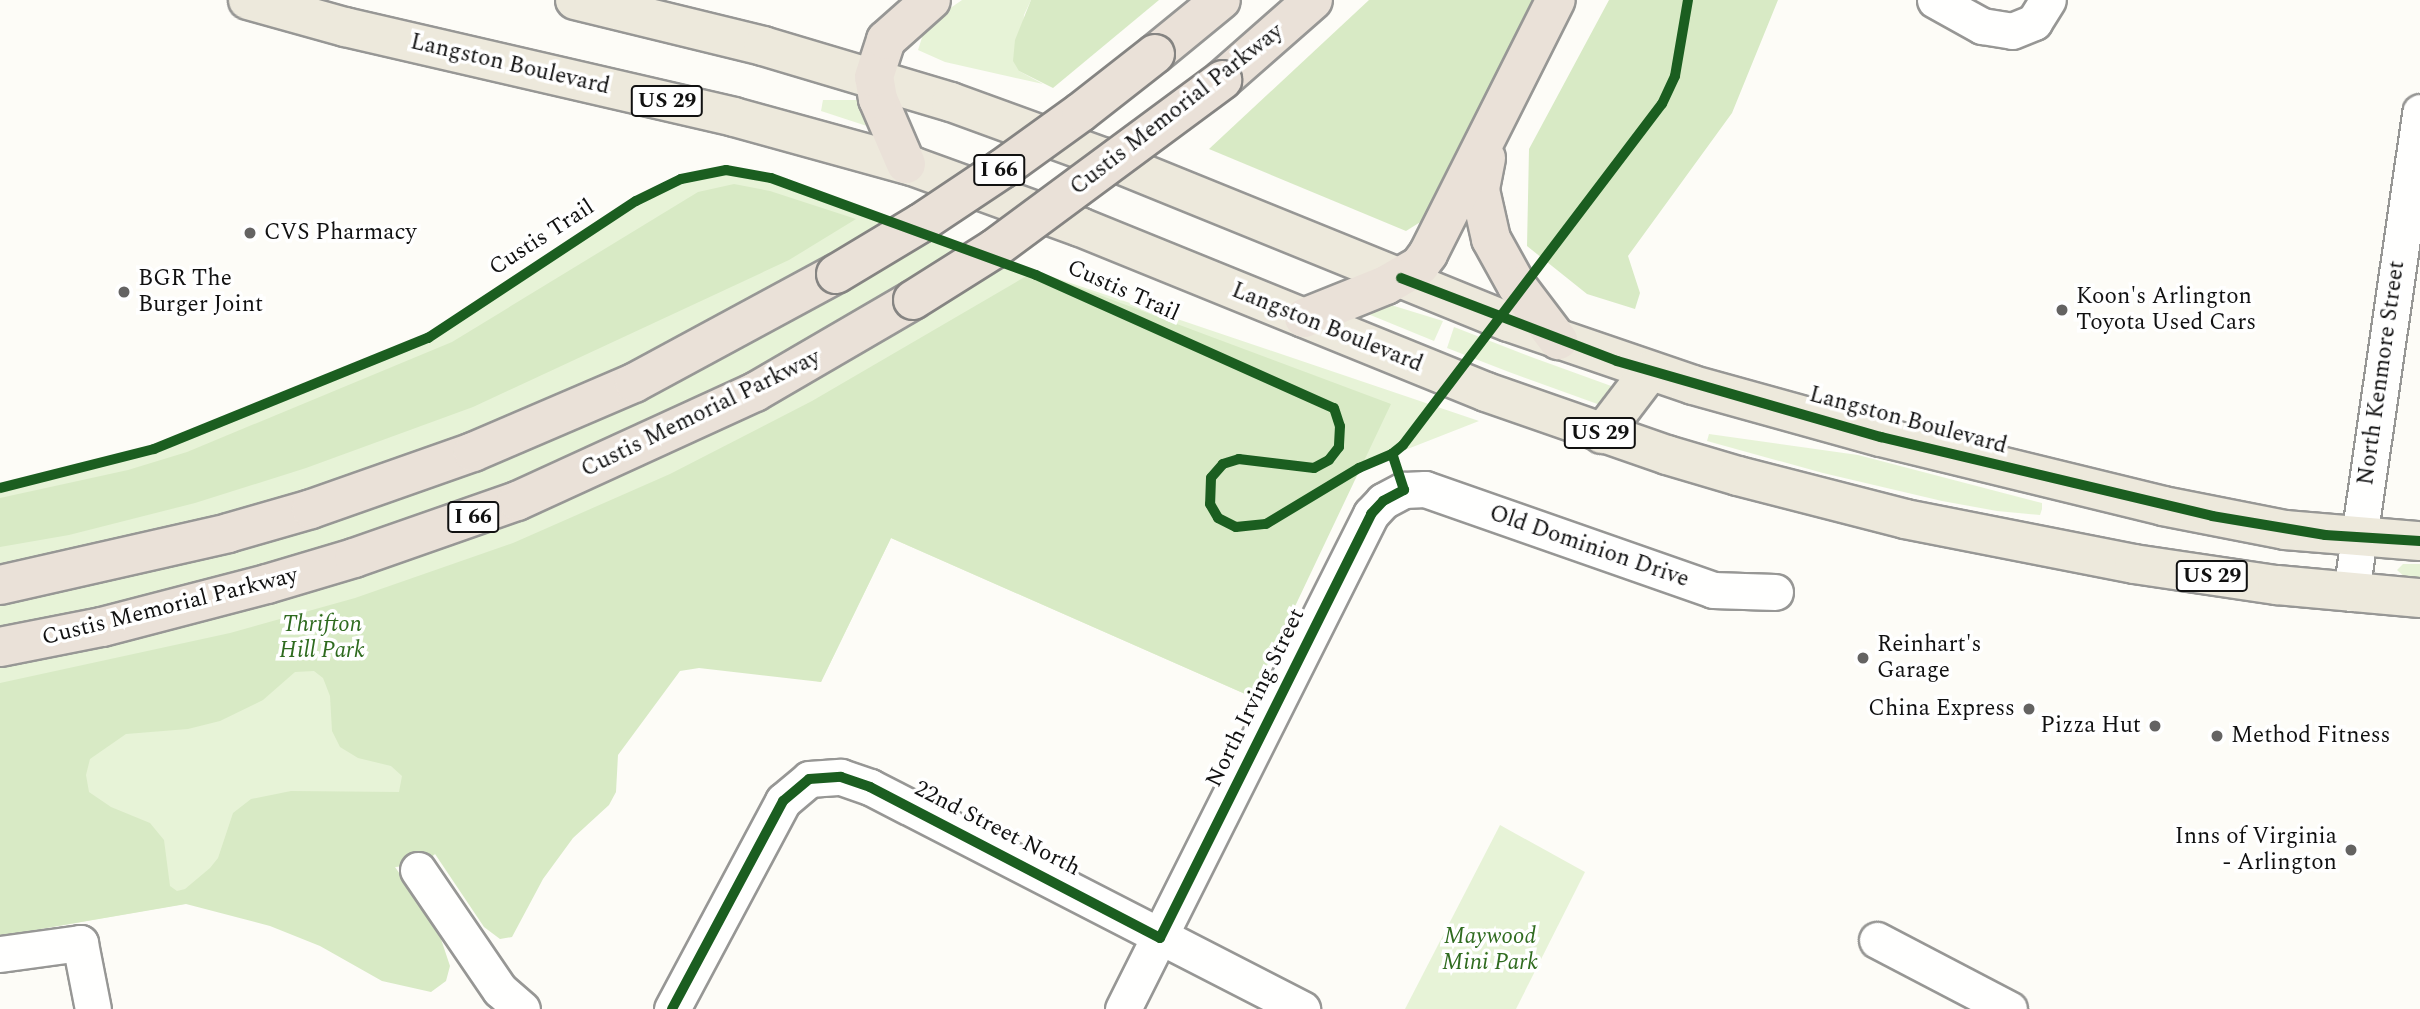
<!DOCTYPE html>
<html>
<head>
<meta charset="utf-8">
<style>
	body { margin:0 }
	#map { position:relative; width:2420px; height:1009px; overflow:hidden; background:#fdfcf7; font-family:Spectral,serif }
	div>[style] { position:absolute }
	.green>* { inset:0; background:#e7f3d7 }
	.forest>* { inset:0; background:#d8eac5 }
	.roads { filter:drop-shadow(2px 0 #979795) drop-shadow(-2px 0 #979795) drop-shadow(0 2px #979795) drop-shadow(0 -2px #979795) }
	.minor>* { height:35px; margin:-17.5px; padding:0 17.5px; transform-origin:17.5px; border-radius:17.5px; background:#fffffe }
	.major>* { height:38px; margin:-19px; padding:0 19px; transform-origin:19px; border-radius:19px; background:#ede9dc }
	.highway>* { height:38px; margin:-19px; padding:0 19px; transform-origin:19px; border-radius:19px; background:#eae1d8 }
	.bridges { filter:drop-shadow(2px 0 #858482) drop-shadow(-2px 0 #858482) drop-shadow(0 2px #858482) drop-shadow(0 -2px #858482) }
	.highway-bridge>* { height:38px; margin:-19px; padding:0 19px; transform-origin:19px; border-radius:19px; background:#eae1d8 }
	.cycleway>* { height:10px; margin:-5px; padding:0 5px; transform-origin:5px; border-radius:5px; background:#1b5e20 }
	.dots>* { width:19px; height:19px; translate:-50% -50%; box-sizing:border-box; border:4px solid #fff; border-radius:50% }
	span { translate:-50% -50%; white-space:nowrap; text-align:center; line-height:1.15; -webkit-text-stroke:7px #fff; paint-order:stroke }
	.shield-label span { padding:2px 5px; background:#fff; border:2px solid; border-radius:5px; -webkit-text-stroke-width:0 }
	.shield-label { font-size:21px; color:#111; font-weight:700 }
	.street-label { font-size:23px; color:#111 }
	.poi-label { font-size:23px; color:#111 }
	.left { translate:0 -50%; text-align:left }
	.right { translate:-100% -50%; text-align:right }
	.park-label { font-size:23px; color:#2f6b1f; font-style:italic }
</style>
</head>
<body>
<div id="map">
	<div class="green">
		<div style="clip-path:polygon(962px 0,1031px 0,1024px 15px,1019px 71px,1043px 84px,945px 62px,918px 50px,926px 25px)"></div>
		<div style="clip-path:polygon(823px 100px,861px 100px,876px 129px,821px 111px)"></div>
		<div style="clip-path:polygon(726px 170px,771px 178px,858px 211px,1479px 421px,1359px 468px,1252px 697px,891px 538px,821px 682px,684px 652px,425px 862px,0 936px,0 488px,154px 449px,427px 338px,636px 201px,681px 179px)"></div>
		<div style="clip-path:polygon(1391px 305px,1443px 321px,1434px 341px,1368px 314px,1371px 308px)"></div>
		<div style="clip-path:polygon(1454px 327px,1534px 358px,1614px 387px,1603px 406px,1509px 372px,1447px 348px)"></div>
		<div style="clip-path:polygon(1709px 434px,1858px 455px,2042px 503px,2042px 509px,2040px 515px,1997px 511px,1942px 501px,1823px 473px,1707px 441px)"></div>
		<div style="clip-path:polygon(2403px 564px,2420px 564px,2420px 578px,2406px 578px,2397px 570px)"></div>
		<div style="clip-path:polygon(1500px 825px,1585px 872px,1516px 1009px,1405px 1009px)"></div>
	</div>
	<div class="forest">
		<div style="clip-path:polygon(1031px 0,1159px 0,1053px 88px,1019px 71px,1013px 61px,1015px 40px)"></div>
		<div style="clip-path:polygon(1369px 0,1533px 0,1422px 221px,1406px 231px,1209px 149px)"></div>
		<div style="clip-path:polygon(1609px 0,1778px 0,1732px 113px,1628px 256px,1640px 293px,1635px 309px,1587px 294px,1527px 246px,1529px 149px)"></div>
		<div style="clip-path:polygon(734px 184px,770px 191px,856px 219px,789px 260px,473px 407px,306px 468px,195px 503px,69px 535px,0 547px,0 498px,128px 470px,187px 452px,452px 342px,698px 192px)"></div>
		<div style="clip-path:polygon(evenodd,1035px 271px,1391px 404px,1252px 697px,891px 538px,821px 682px,699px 668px,680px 671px,618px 755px,616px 792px,609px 805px,573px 838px,543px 879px,512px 937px,500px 939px,484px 927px,435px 854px,425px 862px,395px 867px,437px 927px,450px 966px,446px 981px,431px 992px,382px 981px,320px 946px,270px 926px,186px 904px,0 936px,0 683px,230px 633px,355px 598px,513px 543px,670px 474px,812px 401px,1035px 271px,314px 671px,323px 678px,330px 696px,332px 731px,340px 747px,358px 758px,391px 766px,402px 776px,399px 792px,291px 791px,251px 799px,233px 813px,218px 858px,210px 868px,185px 889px,177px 891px,170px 886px,164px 840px,150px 823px,111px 807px,89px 792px,86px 775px,90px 759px,126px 734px,188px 729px,220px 721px,263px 700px,295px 672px,314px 671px)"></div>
	</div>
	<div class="roads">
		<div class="minor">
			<div style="left:1935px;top:0;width:54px;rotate:29deg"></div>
			<div style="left:1982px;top:26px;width:30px;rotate:9deg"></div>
			<div style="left:2012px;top:31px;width:24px;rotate:-22deg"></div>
			<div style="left:2034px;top:22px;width:26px;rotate:-58deg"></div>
			<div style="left:2351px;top:593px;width:486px;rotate:-81.8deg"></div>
			<div style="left:418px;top:870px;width:145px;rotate:55.7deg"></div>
			<div style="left:500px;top:990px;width:29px;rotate:41deg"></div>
			<div style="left:1877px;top:940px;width:149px;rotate:27.6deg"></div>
			<div style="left:0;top:954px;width:81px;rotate:-7.8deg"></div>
			<div style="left:80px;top:943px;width:67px;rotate:78.9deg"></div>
			<div style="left:672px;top:1009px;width:236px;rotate:-61.9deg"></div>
			<div style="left:783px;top:801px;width:34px;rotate:-40deg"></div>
			<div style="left:809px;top:779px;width:32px;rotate:-4deg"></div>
			<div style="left:841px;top:777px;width:31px;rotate:19deg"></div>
			<div style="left:870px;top:787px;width:486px;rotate:27.2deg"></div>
			<div style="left:1123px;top:1009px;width:554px;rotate:-63.39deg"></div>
			<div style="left:1371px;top:514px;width:18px;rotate:-47deg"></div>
			<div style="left:1383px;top:501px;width:24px;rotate:-28deg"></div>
			<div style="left:1404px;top:490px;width:21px;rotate:-3deg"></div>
			<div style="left:1425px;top:489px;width:305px;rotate:19.3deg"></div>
			<div style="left:1713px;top:590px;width:62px;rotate:1.8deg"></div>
		</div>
		<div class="major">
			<div style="left:248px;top:0;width:101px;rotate:15.6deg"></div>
			<div style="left:345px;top:27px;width:399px;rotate:13deg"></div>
			<div style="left:734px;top:117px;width:185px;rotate:15.4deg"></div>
			<div style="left:912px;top:166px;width:179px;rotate:20deg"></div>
			<div style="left:1080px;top:227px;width:438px;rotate:22.1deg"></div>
			<div style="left:1486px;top:392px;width:192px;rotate:19.2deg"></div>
			<div style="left:1667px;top:455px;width:74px;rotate:16.5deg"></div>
			<div style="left:1738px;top:476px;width:172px;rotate:14.4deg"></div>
			<div style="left:1905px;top:519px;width:233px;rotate:11.1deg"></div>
			<div style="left:2134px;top:564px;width:145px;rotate:8.4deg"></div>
			<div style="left:2277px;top:585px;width:144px;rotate:5.2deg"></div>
			<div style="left:575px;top:0;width:194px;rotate:13.7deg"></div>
			<div style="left:763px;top:46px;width:196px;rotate:16.6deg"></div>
			<div style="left:951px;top:102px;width:161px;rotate:20deg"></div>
			<div style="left:1102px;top:157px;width:439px;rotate:22.1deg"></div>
			<div style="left:1509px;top:322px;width:194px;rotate:18.9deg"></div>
			<div style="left:1693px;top:385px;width:195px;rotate:15.5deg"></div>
			<div style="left:1881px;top:437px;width:290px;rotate:13.7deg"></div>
			<div style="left:2163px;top:506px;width:124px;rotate:11.1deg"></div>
			<div style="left:2285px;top:530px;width:135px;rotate:4.7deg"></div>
			<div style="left:1602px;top:434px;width:79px;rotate:-52.7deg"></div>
		</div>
		<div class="highway">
			<div style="left:1155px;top:54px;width:85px;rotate:-39.3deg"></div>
			<div style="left:1222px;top:80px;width:121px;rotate:-41.3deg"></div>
			<div style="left:1486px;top:158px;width:33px;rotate:101deg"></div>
			<div style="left:1480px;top:190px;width:50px;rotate:77.3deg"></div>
			<div style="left:1491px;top:239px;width:54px;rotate:61deg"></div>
			<div style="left:1517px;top:286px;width:68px;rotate:52.8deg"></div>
			<div style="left:906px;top:164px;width:71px;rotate:-113.3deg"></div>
			<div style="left:878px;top:99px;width:22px;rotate:-100deg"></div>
			<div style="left:874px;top:77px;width:39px;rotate:-72deg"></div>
			<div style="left:886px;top:40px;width:60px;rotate:-41.6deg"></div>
			<div style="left:1304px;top:318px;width:88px;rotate:-21.9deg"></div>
			<div style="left:1386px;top:285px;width:39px;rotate:-30deg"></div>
			<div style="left:1420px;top:265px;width:14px;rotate:-54deg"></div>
			<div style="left:1428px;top:254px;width:284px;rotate:-63.3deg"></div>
			<div style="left:0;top:585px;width:234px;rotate:-12.8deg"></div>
			<div style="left:228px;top:533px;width:86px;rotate:-16.1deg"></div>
			<div style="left:311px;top:509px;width:172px;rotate:-19.4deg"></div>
			<div style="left:473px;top:452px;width:175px;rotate:-23.2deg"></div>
			<div style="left:634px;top:383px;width:230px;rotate:-28.4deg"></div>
			<div style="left:0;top:647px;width:104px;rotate:-11.1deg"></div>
			<div style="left:102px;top:627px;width:171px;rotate:-14.6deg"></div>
			<div style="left:267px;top:584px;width:91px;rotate:-16.6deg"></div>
			<div style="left:354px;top:558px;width:173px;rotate:-19.3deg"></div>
			<div style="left:517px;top:501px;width:262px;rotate:-24.6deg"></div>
			<div style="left:755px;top:392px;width:183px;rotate:-30.2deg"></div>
		</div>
	</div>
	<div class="bridges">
		<div class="highway-bridge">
			<div style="left:836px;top:274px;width:99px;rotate:-31deg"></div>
			<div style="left:921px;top:223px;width:97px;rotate:-33.7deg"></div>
			<div style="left:1002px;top:169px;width:97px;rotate:-35.8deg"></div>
			<div style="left:1081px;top:112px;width:94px;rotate:-38.1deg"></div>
			<div style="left:913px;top:300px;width:96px;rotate:-32.2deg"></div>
			<div style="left:994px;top:249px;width:284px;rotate:-36.5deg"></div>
		</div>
	</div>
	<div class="cycleway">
		<div style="left:1401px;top:278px;width:231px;rotate:21deg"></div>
		<div style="left:1617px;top:361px;width:275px;rotate:16.1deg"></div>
		<div style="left:1881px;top:437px;width:340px;rotate:13.4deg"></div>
		<div style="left:2212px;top:516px;width:115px;rotate:9.5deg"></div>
		<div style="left:2325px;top:535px;width:95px;rotate:3.6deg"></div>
		<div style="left:0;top:488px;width:159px;rotate:-14.2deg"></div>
		<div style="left:154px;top:449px;width:296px;rotate:-22.1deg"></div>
		<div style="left:428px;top:338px;width:249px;rotate:-33.4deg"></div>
		<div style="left:636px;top:201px;width:50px;rotate:-26.1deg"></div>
		<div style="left:681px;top:179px;width:46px;rotate:-11.3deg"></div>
		<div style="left:726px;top:170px;width:46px;rotate:10.1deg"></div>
		<div style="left:771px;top:178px;width:282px;rotate:20.1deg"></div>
		<div style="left:1036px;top:275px;width:326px;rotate:24.1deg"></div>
		<div style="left:1334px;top:408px;width:19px;rotate:72deg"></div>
		<div style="left:1340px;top:426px;width:21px;rotate:93deg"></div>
		<div style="left:1339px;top:447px;width:16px;rotate:128deg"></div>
		<div style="left:1329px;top:460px;width:17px;rotate:152deg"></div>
		<div style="left:1314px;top:468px;width:76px;rotate:-173.2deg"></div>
		<div style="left:1239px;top:459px;width:17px;rotate:163deg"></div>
		<div style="left:1223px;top:464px;width:18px;rotate:131deg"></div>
		<div style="left:1211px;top:478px;width:26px;rotate:92deg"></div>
		<div style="left:1210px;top:504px;width:16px;rotate:60deg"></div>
		<div style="left:1218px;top:518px;width:20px;rotate:27deg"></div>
		<div style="left:1236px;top:527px;width:30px;rotate:-6deg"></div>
		<div style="left:1266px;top:524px;width:109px;rotate:-31.1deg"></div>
		<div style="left:1359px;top:468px;width:36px;rotate:-23deg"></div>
		<div style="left:1392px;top:454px;width:14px;rotate:-39deg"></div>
		<div style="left:1403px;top:445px;width:428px;rotate:-52.8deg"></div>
		<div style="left:1662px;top:104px;width:31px;rotate:-65deg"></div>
		<div style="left:1675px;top:76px;width:77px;rotate:-80.3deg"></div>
		<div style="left:672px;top:1009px;width:236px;rotate:-61.9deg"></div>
		<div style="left:783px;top:801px;width:34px;rotate:-40deg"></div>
		<div style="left:809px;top:779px;width:32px;rotate:-4deg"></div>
		<div style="left:841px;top:777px;width:31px;rotate:19deg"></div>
		<div style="left:870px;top:787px;width:327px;rotate:27.5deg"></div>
		<div style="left:1160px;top:938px;width:474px;rotate:-63.5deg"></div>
		<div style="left:1371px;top:514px;width:18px;rotate:-47deg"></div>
		<div style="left:1383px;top:501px;width:24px;rotate:-28deg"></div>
		<div style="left:1404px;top:490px;width:38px;rotate:-108deg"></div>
	</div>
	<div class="dots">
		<div style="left:250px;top:233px;background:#646362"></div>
		<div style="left:124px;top:292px;background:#646362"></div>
		<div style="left:2062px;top:310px;background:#646362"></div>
		<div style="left:1863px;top:658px;background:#646362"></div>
		<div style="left:2029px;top:709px;background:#646362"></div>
		<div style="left:2155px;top:726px;background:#646362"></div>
		<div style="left:2217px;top:736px;background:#646362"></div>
		<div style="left:2351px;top:850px;background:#646362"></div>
	</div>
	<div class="shield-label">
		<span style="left:667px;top:101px">US 29</span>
		<span style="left:999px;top:170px">I 66</span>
		<span style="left:1600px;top:433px">US 29</span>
		<span style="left:473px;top:517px">I 66</span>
		<span style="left:2212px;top:576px">US 29</span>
	</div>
	<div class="street-label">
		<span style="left:510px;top:65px;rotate:13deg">Langston Boulevard</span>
		<span style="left:1177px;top:110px;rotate:-38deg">Custis Memorial Parkway</span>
		<span style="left:542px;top:238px;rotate:-33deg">Custis Trail</span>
		<span style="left:1123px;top:291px;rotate:24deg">Custis Trail</span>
		<span style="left:1327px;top:328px;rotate:22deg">Langston Boulevard</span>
		<span style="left:2382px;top:373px;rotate:-82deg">North Kenmore Street</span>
		<span style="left:701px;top:414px;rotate:-26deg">Custis Memorial Parkway</span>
		<span style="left:1908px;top:421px;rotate:15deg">Langston Boulevard</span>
		<span style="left:1589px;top:547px;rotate:19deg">Old Dominion Drive</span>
		<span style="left:170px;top:607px;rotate:-14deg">Custis Memorial Parkway</span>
		<span style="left:1256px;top:698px;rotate:-64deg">North Irving Street</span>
		<span style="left:997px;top:829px;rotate:27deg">22nd Street North</span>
	</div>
	<div class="poi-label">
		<span class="left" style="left:264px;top:233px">CVS Pharmacy</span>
		<span class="left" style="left:138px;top:292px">BGR The<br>Burger Joint</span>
		<span class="left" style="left:2076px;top:310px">Koon's Arlington<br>Toyota Used Cars</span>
		<span class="left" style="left:1877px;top:658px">Reinhart's<br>Garage</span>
		<span class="right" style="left:2015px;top:709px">China Express</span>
		<span class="right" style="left:2141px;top:726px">Pizza Hut</span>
		<span class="left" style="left:2231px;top:736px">Method Fitness</span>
		<span class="right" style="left:2337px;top:850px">Inns of Virginia<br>- Arlington</span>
	</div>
	<div class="park-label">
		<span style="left:322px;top:638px">Thrifton<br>Hill Park</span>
		<span style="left:1490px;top:950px">Maywood<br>Mini Park</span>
	</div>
</div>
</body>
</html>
